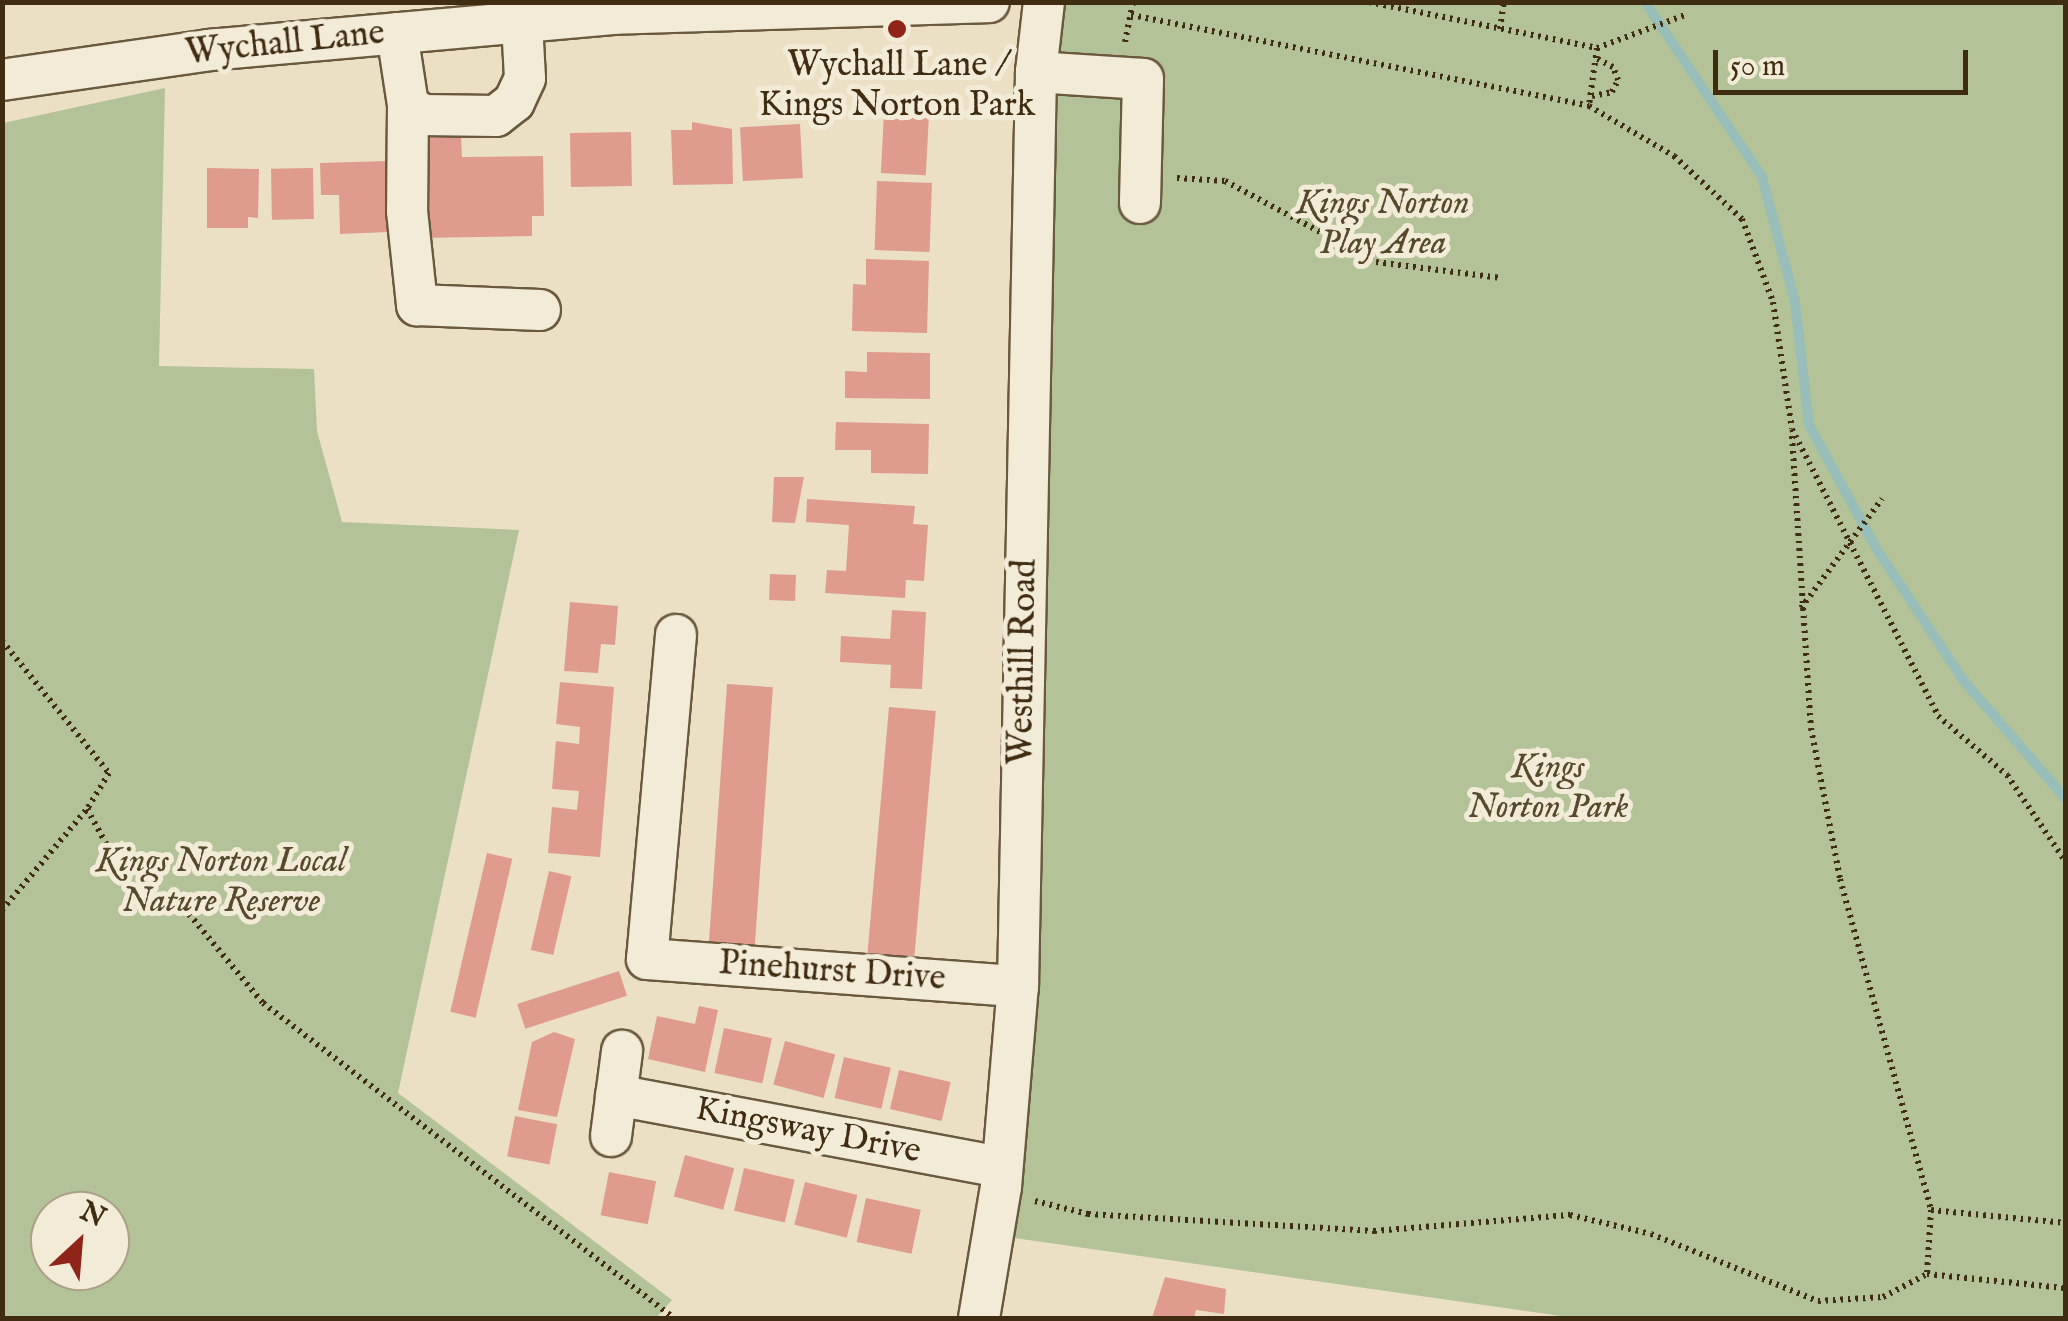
<!DOCTYPE html>
<html>
<head>
<meta charset="utf-8">
<style>
	body { margin:0 }
	#map { position:relative; width:2068px; height:1321px; overflow:hidden; background:#ebe0c3; font-family:"IM FELL English",serif }
	div>[style] { position:absolute }
	.green>* { inset:0; background:#b3c397 }
	.stream>* { height:10px; margin:-5px; padding:0 5px; transform-origin:5px; border-radius:5px; background:#99bdb8 }
	.building>* { inset:0; background:#df9c8d; transform-origin:0 0 }
	.path>* { height:6px; margin-top:-3px; transform-origin:0; background:repeating-linear-gradient(90deg,#402c11 0 2.5px,transparent 0 7.5px) }
	.roads { filter:drop-shadow(2px 0 #6b593e) drop-shadow(-2px 0 #6b593e) drop-shadow(0 2px #6b593e) drop-shadow(0 -2px #6b593e) }
	.minor>* { height:40px; margin:-20px; padding:0 20px; transform-origin:20px; border-radius:20px; background:#f2ebd8 }
	.dots>* { width:28px; height:28px; translate:-50% -50%; box-sizing:border-box; border:5px solid #f2ebd8; border-radius:50% }
	span { translate:-50% -50%; white-space:nowrap; text-align:center; line-height:1.15; -webkit-text-stroke:10px #f2ebd8; paint-order:stroke }
	.street-label { font-size:35px; color:#402c11 }
	.poi-label { font-size:35px; color:#402c11 }
	.park-label { font-size:35px; color:#574a2c; font-style:italic }
	.frame { position:absolute; inset:0; border:5px solid #402c11; pointer-events:none }
	.north { position:absolute; left:30px; top:1191px; width:100px; height:100px; box-sizing:border-box; background:#f2ebd8; border:2px solid #ab9f88; border-radius:50%; rotate:26deg; font-size:28px; font-weight:700; line-height:40px; text-align:center; color:#402c11 }
	.north::after { content:''; display:block; margin:auto; width:35px; height:45px; background:#8f2418; clip-path:polygon(50% 0,100% 100%,50% 72%,0 100%) }
	.scale { position:absolute; left:1713px; top:50px; width:255px; height:45px; box-sizing:border-box; border:5px solid #402c11; border-top:0; padding-left:12px; font-size:30px; line-height:35px; white-space:nowrap; color:#402c11; -webkit-text-stroke:8px #f2ebd8; paint-order:stroke }
</style>
</head>
<body>
<div id="map">
	<div class="green">
		<div style="clip-path:polygon(1062px 3px,2065px 3px,2065px 1318px,1575px 1318px,993px 1235px,1022px 986px)"></div>
		<div style="clip-path:polygon(evenodd,165px 88px,159px 366px,314px 369px,317px 431px,342px 522px,519px 530px,398px 1093px,672px 1300px,656px 1318px,3px 1318px,3px 123px,165px 88px,110px 1211px,110px 1271px,50px 1271px,50px 1211px,110px 1211px)"></div>
	</div>
	<div class="stream">
		<div style="left:1645px;top:2px;width:211px;rotate:56.2deg"></div>
		<div style="left:1762px;top:177px;width:129px;rotate:75.2deg"></div>
		<div style="left:1795px;top:302px;width:124px;rotate:83.5deg"></div>
		<div style="left:1809px;top:425px;width:140px;rotate:61.4deg"></div>
		<div style="left:1876px;top:548px;width:158px;rotate:56.6deg"></div>
		<div style="left:1963px;top:680px;width:157px;rotate:49.1deg"></div>
	</div>
	<div class="building">
		<div style="left:884px;top:113px;width:45px;height:60px;rotate:3deg"></div>
		<div style="clip-path:polygon(692px 122px,732px 129px,733px 184px,673px 185px,671px 130px,692px 130px)"></div>
		<div style="left:800px;top:124px;width:54px;height:60px;rotate:87deg"></div>
		<div style="left:631px;top:132px;width:54px;height:61px;rotate:89deg"></div>
		<div style="clip-path:polygon(461px 136px,462px 157px,543px 156px,544px 216px,532px 216px,532px 236px,417px 238px,415px 137px)"></div>
		<div style="clip-path:polygon(388px 161px,389px 232px,340px 234px,339px 195px,321px 195px,320px 163px)"></div>
		<div style="clip-path:polygon(207px 168px,259px 169px,258px 218px,248px 217px,248px 228px,207px 228px)"></div>
		<div style="left:313px;top:168px;width:51px;height:42px;rotate:89deg"></div>
		<div style="left:877px;top:181px;width:55px;height:69px;rotate:2deg"></div>
		<div style="clip-path:polygon(866px 259px,929px 261px,927px 333px,852px 331px,853px 284px,866px 285px)"></div>
		<div style="clip-path:polygon(867px 352px,930px 353px,930px 399px,845px 398px,845px 371px,867px 372px)"></div>
		<div style="clip-path:polygon(836px 422px,929px 424px,928px 474px,871px 473px,871px 450px,835px 450px)"></div>
		<div style="clip-path:polygon(774px 477px,804px 477px,795px 523px,772px 522px)"></div>
		<div style="clip-path:polygon(807px 499px,915px 506px,913px 524px,928px 525px,924px 581px,906px 580px,905px 598px,825px 593px,827px 570px,846px 571px,849px 525px,806px 522px)"></div>
		<div style="left:770px;top:574px;width:26px;height:26px;rotate:2deg"></div>
		<div style="clip-path:polygon(570px 602px,618px 606px,615px 645px,601px 644px,598px 673px,564px 671px)"></div>
		<div style="clip-path:polygon(892px 610px,926px 612px,922px 689px,890px 688px,891px 665px,840px 662px,841px 636px,890px 639px)"></div>
		<div style="clip-path:polygon(560px 682px,614px 687px,600px 857px,548px 853px,552px 807px,577px 810px,579px 791px,552px 789px,556px 741px,579px 744px,580px 727px,556px 724px)"></div>
		<div style="left:727px;top:684px;width:46px;height:259px;rotate:4deg"></div>
		<div style="left:889px;top:707px;width:47px;height:250px;rotate:5deg"></div>
		<div style="left:487px;top:853px;width:26px;height:163px;rotate:13deg"></div>
		<div style="left:549px;top:871px;width:23px;height:81px;rotate:13deg"></div>
		<div style="left:619px;top:971px;width:26px;height:107px;rotate:72deg"></div>
		<div style="clip-path:polygon(699px 1006px,718px 1010px,705px 1072px,648px 1059px,657px 1016px,695px 1024px)"></div>
		<div style="left:724px;top:1028px;width:49px;height:46px;rotate:12deg"></div>
		<div style="clip-path:polygon(554px 1032px,575px 1039px,557px 1117px,518px 1110px,532px 1042px)"></div>
		<div style="left:785px;top:1041px;width:52px;height:45px;rotate:15deg"></div>
		<div style="left:844px;top:1057px;width:48px;height:42px;rotate:13deg"></div>
		<div style="left:899px;top:1070px;width:53px;height:40px;rotate:13deg"></div>
		<div style="left:515px;top:1116px;width:43px;height:41px;rotate:11deg"></div>
		<div style="left:685px;top:1155px;width:51px;height:43px;rotate:15deg"></div>
		<div style="left:744px;top:1168px;width:52px;height:44px;rotate:13deg"></div>
		<div style="left:609px;top:1172px;width:48px;height:44px;rotate:11deg"></div>
		<div style="left:805px;top:1182px;width:54px;height:44px;rotate:14deg"></div>
		<div style="left:866px;top:1198px;width:56px;height:45px;rotate:12deg"></div>
		<div style="clip-path:polygon(1165px 1277px,1226px 1289px,1224px 1314px,1196px 1310px,1194px 1318px,1152px 1318px)"></div>
	</div>
	<div class="path">
		<div style="left:1369px;top:2px;width:233px;rotate:11.4deg"></div>
		<div style="left:1597px;top:48px;width:59px;rotate:97.9deg"></div>
		<div style="left:1131px;top:15px;width:467px;rotate:11.2deg"></div>
		<div style="left:1589px;top:106px;width:99px;rotate:30.5deg"></div>
		<div style="left:1674px;top:156px;width:93px;rotate:42.8deg"></div>
		<div style="left:1742px;top:219px;width:89px;rotate:69.5deg"></div>
		<div style="left:1773px;top:302px;width:128px;rotate:81.5deg"></div>
		<div style="left:1792px;top:429px;width:322px;rotate:63deg"></div>
		<div style="left:1938px;top:716px;width:91px;rotate:40.5deg"></div>
		<div style="left:2007px;top:775px;width:105px;rotate:55.9deg"></div>
		<div style="left:1500px;top:29px;width:27px;rotate:-82deg"></div>
		<div style="left:1125px;top:42px;width:41px;rotate:-78.7deg"></div>
		<div style="left:1597px;top:48px;width:97px;rotate:-20.5deg"></div>
		<div style="left:1592px;top:96px;width:20px;rotate:-11deg"></div>
		<div style="left:1612px;top:92px;width:13px;rotate:-63deg"></div>
		<div style="left:1618px;top:80px;width:14px;rotate:-111deg"></div>
		<div style="left:1613px;top:67px;width:19px;rotate:-152deg"></div>
		<div style="left:1177px;top:178px;width:48px;rotate:3.6deg"></div>
		<div style="left:1225px;top:181px;width:171px;rotate:28.2deg"></div>
		<div style="left:1376px;top:262px;width:126px;rotate:7.3deg"></div>
		<div style="left:1792px;top:436px;width:293px;rotate:86.3deg"></div>
		<div style="left:1811px;top:728px;width:154px;rotate:79.1deg"></div>
		<div style="left:1840px;top:879px;width:343px;rotate:74.6deg"></div>
		<div style="left:1931px;top:1210px;width:64px;rotate:93.6deg"></div>
		<div style="left:1801px;top:608px;width:136px;rotate:-53.4deg"></div>
		<div style="left:2px;top:641px;width:170px;rotate:51deg"></div>
		<div style="left:109px;top:773px;width:42px;rotate:121.4deg"></div>
		<div style="left:87px;top:809px;width:97px;rotate:61.1deg"></div>
		<div style="left:134px;top:894px;width:59px;rotate:20deg"></div>
		<div style="left:189px;top:914px;width:116px;rotate:50.3deg"></div>
		<div style="left:263px;top:1003px;width:518px;rotate:37.47deg"></div>
		<div style="left:2px;top:910px;width:132px;rotate:-49.9deg"></div>
		<div style="left:1035px;top:1201px;width:55px;rotate:13.8deg"></div>
		<div style="left:1088px;top:1214px;width:287px;rotate:3.4deg"></div>
		<div style="left:1374px;top:1231px;width:197px;rotate:-4.7deg"></div>
		<div style="left:1570px;top:1215px;width:83px;rotate:13.2deg"></div>
		<div style="left:1651px;top:1234px;width:180px;rotate:21.9deg"></div>
		<div style="left:1818px;top:1301px;width:65px;rotate:-3.5deg"></div>
		<div style="left:1883px;top:1297px;width:50px;rotate:-27.6deg"></div>
		<div style="left:1927px;top:1274px;width:140px;rotate:5.8deg"></div>
		<div style="left:1931px;top:1210px;width:136px;rotate:5.5deg"></div>
	</div>
	<div class="roads">
		<div class="minor">
			<div style="left:397px;top:33px;width:73px;rotate:81.3deg"></div>
			<div style="left:408px;top:105px;width:18px;rotate:34deg"></div>
			<div style="left:423px;top:115px;width:73px;rotate:0.8deg"></div>
			<div style="left:496px;top:116px;width:23px;rotate:-38deg"></div>
			<div style="left:514px;top:102px;width:26px;rotate:-65deg"></div>
			<div style="left:525px;top:78px;width:56px;rotate:-93.1deg"></div>
			<div style="left:1036px;top:72px;width:107px;rotate:3.7deg"></div>
			<div style="left:1143px;top:79px;width:124px;rotate:91.4deg"></div>
			<div style="left:2px;top:80px;width:209px;rotate:-8.2deg"></div>
			<div style="left:209px;top:50px;width:405px;rotate:-5.1deg"></div>
			<div style="left:612px;top:14px;width:377px;rotate:-1.8deg"></div>
			<div style="left:408px;top:105px;width:106px;rotate:90.5deg"></div>
			<div style="left:407px;top:211px;width:95px;rotate:83.9deg"></div>
			<div style="left:417px;top:305px;width:123px;rotate:2.3deg"></div>
			<div style="left:676px;top:635px;width:325px;rotate:95.1deg"></div>
			<div style="left:647px;top:959px;width:372px;rotate:4.2deg"></div>
			<div style="left:616px;top:1095px;width:392px;rotate:10.6deg"></div>
			<div style="left:611px;top:1136px;width:86px;rotate:-82.6deg"></div>
			<div style="left:979px;top:1318px;width:133px;rotate:-80.5deg"></div>
			<div style="left:1001px;top:1187px;width:202px;rotate:-85.2deg"></div>
			<div style="left:1018px;top:986px;width:914px;rotate:-88.87deg"></div>
			<div style="left:1036px;top:72px;width:70px;rotate:-83.5deg"></div>
		</div>
	</div>
	<div class="dots">
		<div style="left:897px;top:29px;background:#8f2418"></div>
	</div>
	<div class="street-label">
		<span style="left:285px;top:44px;rotate:-6deg">Wychall Lane</span>
		<span style="left:1024px;top:662px;rotate:-89deg">Westhill Road</span>
		<span style="left:832px;top:972px;rotate:4deg">Pinehurst Drive</span>
		<span style="left:808px;top:1131px;rotate:11deg">Kingsway Drive</span>
	</div>
	<div class="poi-label">
		<span style="left:897px;top:86px">Wychall Lane /<br>Kings Norton Park</span>
	</div>
	<div class="park-label">
		<span style="left:1383px;top:224px">Kings Norton<br>Play Area</span>
		<span style="left:1548px;top:788px">Kings<br>Norton Park</span>
		<span style="left:221px;top:882px">Kings Norton Local<br>Nature Reserve</span>
	</div>
	<div class="frame"></div>
	<div class="north">N</div>
	<div class="scale">50 m</div>
</div>
</body>
</html>
